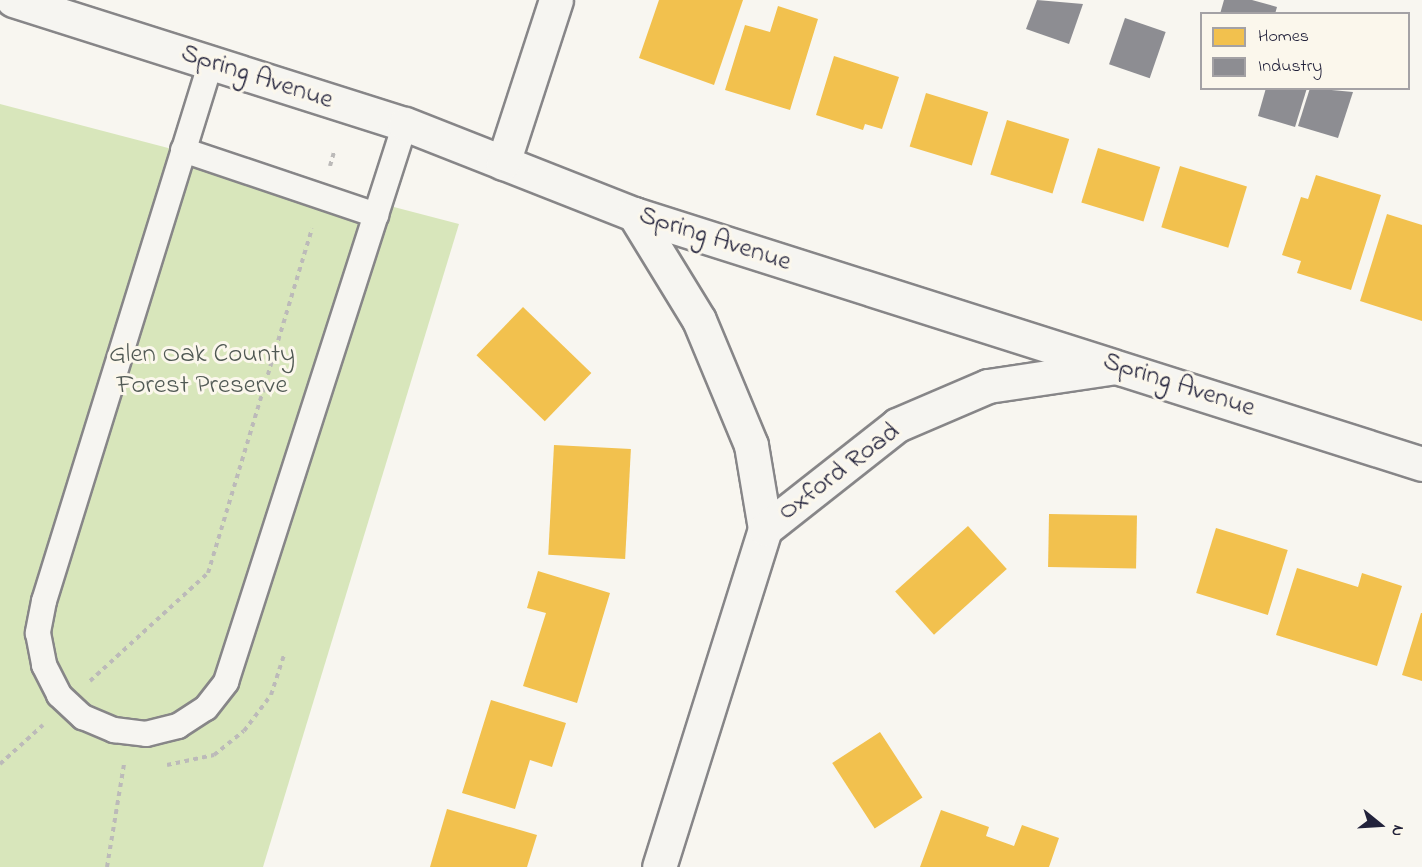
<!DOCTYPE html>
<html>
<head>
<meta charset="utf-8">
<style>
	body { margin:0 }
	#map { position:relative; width:1422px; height:867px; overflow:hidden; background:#f8f6f0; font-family:"Indie Flower",sans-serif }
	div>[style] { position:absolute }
	.green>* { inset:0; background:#d8e6bb }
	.homes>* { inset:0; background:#f2c14e; transform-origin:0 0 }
	.industry>* { inset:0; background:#8d8d92; transform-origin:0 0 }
	.path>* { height:4px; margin-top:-2px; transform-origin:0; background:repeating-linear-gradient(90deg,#bcbab9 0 4.5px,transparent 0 9px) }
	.roads { filter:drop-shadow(2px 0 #878688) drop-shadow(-2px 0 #878688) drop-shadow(0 2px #878688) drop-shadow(0 -2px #878688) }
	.service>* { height:24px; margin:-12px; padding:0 12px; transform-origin:12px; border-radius:12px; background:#f6f5f1 }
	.minor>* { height:33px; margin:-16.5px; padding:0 16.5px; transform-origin:16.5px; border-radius:16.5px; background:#f6f5f1 }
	span { translate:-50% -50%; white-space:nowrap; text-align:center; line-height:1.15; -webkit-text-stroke:6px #fbf7ec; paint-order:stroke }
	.street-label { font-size:27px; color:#22223b }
	.park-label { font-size:27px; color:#505954 }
	.legend { position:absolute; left:1200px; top:12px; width:210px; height:78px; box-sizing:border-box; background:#fbf7ec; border:2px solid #a4a2a5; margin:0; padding:8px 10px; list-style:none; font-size:18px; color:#22223b }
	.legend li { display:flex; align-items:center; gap:12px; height:30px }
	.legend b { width:30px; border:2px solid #a4a2a5 }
	.north { position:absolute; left:1350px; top:795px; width:60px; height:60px; -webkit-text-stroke:4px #fbf7ec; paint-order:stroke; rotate:108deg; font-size:16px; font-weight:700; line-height:24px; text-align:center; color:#22223b }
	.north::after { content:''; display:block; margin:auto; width:21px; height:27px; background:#22223b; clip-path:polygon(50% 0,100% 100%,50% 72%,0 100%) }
</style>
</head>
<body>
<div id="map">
	<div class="green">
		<div style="clip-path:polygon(0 104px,459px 224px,263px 867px,0 867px)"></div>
	</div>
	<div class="homes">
		<div style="clip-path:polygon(659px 0,743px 0,714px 85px,639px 58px)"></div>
		<div style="clip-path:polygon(778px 6px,818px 19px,790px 110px,725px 90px,745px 25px,770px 32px)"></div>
		<div style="clip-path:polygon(834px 56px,899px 77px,882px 129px,865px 124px,863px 130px,816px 115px)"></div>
		<div style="left:926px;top:93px;width:65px;height:56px;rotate:17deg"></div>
		<div style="left:1007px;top:120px;width:65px;height:57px;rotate:17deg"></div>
		<div style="left:1098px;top:148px;width:65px;height:57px;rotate:17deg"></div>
		<div style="left:1180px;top:166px;width:70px;height:64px;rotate:17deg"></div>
		<div style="clip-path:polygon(1316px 175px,1381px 195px,1351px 290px,1297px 273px,1301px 261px,1282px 255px,1301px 197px,1308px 199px)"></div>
		<div style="clip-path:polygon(1387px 214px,1422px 225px,1422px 321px,1360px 301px)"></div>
		<div style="left:523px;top:307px;width:95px;height:67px;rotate:44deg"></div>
		<div style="left:554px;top:445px;width:77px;height:110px;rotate:3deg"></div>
		<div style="left:1049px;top:514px;width:88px;height:53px;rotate:1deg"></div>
		<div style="left:968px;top:526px;width:58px;height:98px;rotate:48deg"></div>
		<div style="left:1216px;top:528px;width:75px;height:68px;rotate:17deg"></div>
		<div style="clip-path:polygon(1297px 568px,1358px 587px,1362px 573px,1402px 586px,1377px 666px,1276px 635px)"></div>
		<div style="clip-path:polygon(538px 571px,610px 593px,577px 703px,523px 686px,546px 613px,527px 608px)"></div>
		<div style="clip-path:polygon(1421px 613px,1422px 613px,1422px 681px,1402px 675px)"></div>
		<div style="clip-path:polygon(491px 700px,566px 723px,552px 767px,530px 760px,515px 809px,462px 793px)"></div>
		<div style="left:880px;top:732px;width:78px;height:57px;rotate:57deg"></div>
		<div style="clip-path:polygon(447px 809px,537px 835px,527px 867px,430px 867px)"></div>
		<div style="clip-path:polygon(941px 810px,989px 827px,986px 836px,1014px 846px,1022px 825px,1059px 838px,1049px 867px,920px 867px)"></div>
	</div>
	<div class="industry">
		<div style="clip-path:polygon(1037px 0,1083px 4px,1069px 44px,1026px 29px)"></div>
		<div style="clip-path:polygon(1224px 0,1252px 0,1277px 7px,1275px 14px,1220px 14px)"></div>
		<div style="left:1125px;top:18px;width:43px;height:49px;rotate:19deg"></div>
		<div style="clip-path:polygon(1266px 88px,1307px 88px,1295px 127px,1258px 116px)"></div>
		<div style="clip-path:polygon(1310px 88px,1353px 92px,1338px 138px,1298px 126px)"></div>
	</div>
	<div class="path">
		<div style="left:330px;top:166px;width:15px;rotate:-74deg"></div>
		<div style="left:90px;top:681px;width:160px;rotate:-42.5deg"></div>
		<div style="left:208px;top:573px;width:360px;rotate:-73.2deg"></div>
		<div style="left:0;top:764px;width:58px;rotate:-42.2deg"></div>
		<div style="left:167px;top:765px;width:48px;rotate:-12deg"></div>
		<div style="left:214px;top:755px;width:38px;rotate:-39deg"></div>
		<div style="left:244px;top:731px;width:45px;rotate:-53.1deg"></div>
		<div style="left:271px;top:695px;width:42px;rotate:-72deg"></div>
		<div style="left:107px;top:867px;width:104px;rotate:-80.6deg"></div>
	</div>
	<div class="roads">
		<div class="service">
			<div style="left:211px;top:62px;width:564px;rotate:107.21deg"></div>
			<div style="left:44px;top:601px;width:33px;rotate:101deg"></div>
			<div style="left:38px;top:633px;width:33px;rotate:79deg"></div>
			<div style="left:44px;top:665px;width:34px;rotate:63deg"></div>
			<div style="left:59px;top:695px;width:33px;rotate:43deg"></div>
			<div style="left:83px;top:717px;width:34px;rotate:23deg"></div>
			<div style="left:114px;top:730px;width:32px;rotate:7deg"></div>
			<div style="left:146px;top:734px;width:33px;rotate:-14deg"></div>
			<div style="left:178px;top:726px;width:33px;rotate:-33deg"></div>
			<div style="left:206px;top:708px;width:33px;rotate:-52deg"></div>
			<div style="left:226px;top:682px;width:586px;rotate:-72.21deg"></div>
			<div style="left:183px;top:150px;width:204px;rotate:18.6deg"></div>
		</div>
		<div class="minor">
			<div style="left:13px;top:0;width:411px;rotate:17.6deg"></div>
			<div style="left:405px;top:124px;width:246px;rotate:21.5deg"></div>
			<div style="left:634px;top:214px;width:827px;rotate:17.6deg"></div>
			<div style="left:503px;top:163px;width:171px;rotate:-72deg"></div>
			<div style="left:634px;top:214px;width:124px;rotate:58.5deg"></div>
			<div style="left:699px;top:320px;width:135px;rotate:67.4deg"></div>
			<div style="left:751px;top:445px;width:85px;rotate:80.5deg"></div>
			<div style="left:765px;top:529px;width:354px;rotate:107.4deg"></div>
			<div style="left:765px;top:529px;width:168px;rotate:-38.2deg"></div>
			<div style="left:897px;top:425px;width:99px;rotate:-23.2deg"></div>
			<div style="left:988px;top:386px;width:128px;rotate:-8.5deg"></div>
		</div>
	</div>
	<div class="street-label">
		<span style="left:257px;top:77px;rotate:18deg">Spring Avenue</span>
		<span style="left:715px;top:239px;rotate:18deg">Spring Avenue</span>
		<span style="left:1179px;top:385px;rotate:18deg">Spring Avenue</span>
		<span style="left:839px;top:472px;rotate:-37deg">Oxford Road</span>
	</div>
	<div class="park-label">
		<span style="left:202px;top:370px">Glen Oak County<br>Forest Preserve</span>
	</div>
	<ul class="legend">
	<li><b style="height:16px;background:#f2c14e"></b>Homes</li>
	<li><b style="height:16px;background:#8d8d92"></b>Industry</li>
	</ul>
	<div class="north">N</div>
</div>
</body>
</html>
